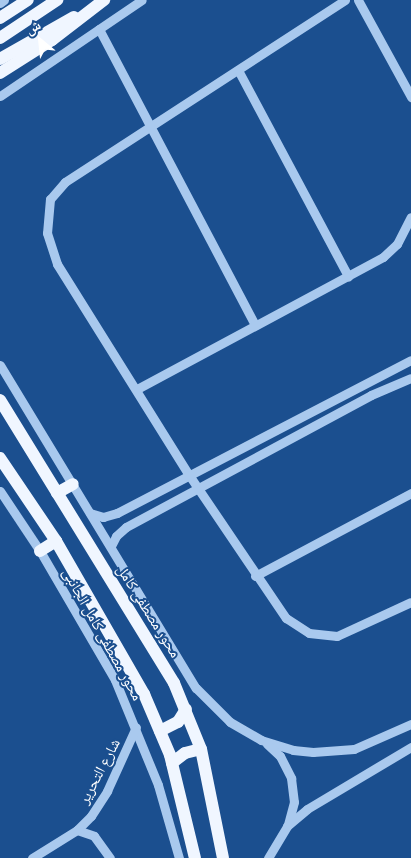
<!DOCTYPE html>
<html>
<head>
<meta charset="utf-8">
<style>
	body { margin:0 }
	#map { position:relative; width:411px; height:858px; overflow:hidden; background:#1b4f8f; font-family:"Exo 2","Noto Naskh Arabic",sans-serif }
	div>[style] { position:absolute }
	.minor>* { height:9px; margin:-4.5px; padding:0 4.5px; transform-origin:4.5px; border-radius:4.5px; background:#a9c9ee }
	.major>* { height:12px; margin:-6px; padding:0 6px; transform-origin:6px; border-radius:6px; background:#f0f6ff }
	span { translate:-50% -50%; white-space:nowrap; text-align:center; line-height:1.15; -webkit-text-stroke:4px #1b4f8f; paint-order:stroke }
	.street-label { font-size:15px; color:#fff }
	.north { position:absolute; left:15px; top:15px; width:50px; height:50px; -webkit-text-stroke:4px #1b4f8f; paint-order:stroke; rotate:332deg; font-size:14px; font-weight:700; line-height:20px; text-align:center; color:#fff }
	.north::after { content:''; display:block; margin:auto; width:18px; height:22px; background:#fff; clip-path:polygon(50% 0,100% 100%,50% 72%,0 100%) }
</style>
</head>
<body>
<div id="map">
	<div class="minor">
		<div style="left:345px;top:0;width:334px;rotate:147deg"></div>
		<div style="left:65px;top:182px;width:23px;rotate:131deg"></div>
		<div style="left:50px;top:199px;width:34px;rotate:95deg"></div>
		<div style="left:47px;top:233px;width:33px;rotate:72deg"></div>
		<div style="left:57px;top:264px;width:249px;rotate:58deg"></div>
		<div style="left:189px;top:475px;width:173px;rotate:55.9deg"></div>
		<div style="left:286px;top:618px;width:27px;rotate:33deg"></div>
		<div style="left:309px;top:633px;width:28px;rotate:6deg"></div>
		<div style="left:337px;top:636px;width:81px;rotate:-24.7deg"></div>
		<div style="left:358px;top:0;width:111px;rotate:61.3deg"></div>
		<div style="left:0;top:3px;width:5px;rotate:-37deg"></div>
		<div style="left:99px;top:29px;width:335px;rotate:62.2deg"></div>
		<div style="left:238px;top:70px;width:234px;rotate:61.9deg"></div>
		<div style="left:0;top:96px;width:171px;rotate:-34.1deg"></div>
		<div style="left:0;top:365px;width:378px;rotate:58.8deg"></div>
		<div style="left:196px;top:688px;width:48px;rotate:45deg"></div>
		<div style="left:230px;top:722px;width:36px;rotate:30deg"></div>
		<div style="left:261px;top:740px;width:34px;rotate:17deg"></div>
		<div style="left:293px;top:750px;width:20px;rotate:6deg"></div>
		<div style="left:313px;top:752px;width:41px;rotate:-4.2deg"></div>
		<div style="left:354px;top:749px;width:62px;rotate:-23.7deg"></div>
		<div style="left:137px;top:389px;width:279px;rotate:-28.2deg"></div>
		<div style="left:383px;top:257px;width:19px;rotate:-43deg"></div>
		<div style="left:397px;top:244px;width:30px;rotate:-63deg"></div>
		<div style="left:0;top:491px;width:72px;rotate:56.3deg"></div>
		<div style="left:40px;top:551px;width:149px;rotate:59.8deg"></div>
		<div style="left:115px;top:680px;width:113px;rotate:67.7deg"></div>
		<div style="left:158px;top:785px;width:76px;rotate:74deg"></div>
		<div style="left:90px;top:513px;width:14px;rotate:17deg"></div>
		<div style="left:103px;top:517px;width:15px;rotate:-16deg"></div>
		<div style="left:117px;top:513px;width:331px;rotate:-27.5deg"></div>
		<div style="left:111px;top:546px;width:11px;rotate:-63deg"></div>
		<div style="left:116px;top:536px;width:13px;rotate:-42deg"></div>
		<div style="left:126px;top:527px;width:278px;rotate:-28.3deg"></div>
		<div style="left:371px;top:395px;width:43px;rotate:-23deg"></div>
		<div style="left:255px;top:576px;width:177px;rotate:-28deg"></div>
		<div style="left:267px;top:744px;width:18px;rotate:43deg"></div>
		<div style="left:280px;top:756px;width:25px;rotate:63deg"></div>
		<div style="left:291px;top:778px;width:24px;rotate:83deg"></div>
		<div style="left:294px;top:802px;width:23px;rotate:105deg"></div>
		<div style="left:77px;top:830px;width:18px;rotate:19deg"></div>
		<div style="left:94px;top:836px;width:27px;rotate:54deg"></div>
		<div style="left:32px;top:858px;width:53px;rotate:-31.9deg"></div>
		<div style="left:77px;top:830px;width:20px;rotate:-45deg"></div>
		<div style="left:91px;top:816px;width:30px;rotate:-57deg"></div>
		<div style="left:107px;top:791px;width:70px;rotate:-65.6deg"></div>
		<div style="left:268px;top:858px;width:37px;rotate:-59deg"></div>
		<div style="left:287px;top:826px;width:26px;rotate:-40deg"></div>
		<div style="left:307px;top:809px;width:121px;rotate:-30.8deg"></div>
	</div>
	<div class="major">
		<div style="left:0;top:18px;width:33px;rotate:-33deg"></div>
		<div style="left:0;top:38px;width:69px;rotate:-33.7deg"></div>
		<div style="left:0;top:59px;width:85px;rotate:-29.6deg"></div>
		<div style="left:0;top:73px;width:62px;rotate:-32.4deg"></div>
		<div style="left:52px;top:40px;width:66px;rotate:-37.6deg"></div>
		<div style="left:0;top:400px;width:332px;rotate:58.4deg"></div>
		<div style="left:174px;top:683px;width:71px;rotate:67.8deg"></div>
		<div style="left:201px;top:749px;width:111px;rotate:78.6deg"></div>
		<div style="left:0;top:458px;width:100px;rotate:56deg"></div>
		<div style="left:56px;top:541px;width:177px;rotate:60.1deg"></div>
		<div style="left:144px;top:694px;width:66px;rotate:66.9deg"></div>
		<div style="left:170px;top:755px;width:106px;rotate:76.4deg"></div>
		<div style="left:57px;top:493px;width:18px;rotate:-29deg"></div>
		<div style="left:40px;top:551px;width:19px;rotate:-32deg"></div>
		<div style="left:160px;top:731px;width:20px;rotate:-27deg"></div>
		<div style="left:178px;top:722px;width:15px;rotate:-58deg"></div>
		<div style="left:172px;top:763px;width:16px;rotate:-38deg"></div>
		<div style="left:185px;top:753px;width:16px;rotate:-14deg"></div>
	</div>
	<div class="street-label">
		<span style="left:149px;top:611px;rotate:58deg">محور مصطفى كامل</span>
		<span style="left:103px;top:634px;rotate:61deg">محور مصطفى كامل الجانبى</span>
		<span style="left:99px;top:771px;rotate:-62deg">شارع التحرير</span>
	</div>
	<div class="north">ش</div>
</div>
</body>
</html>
